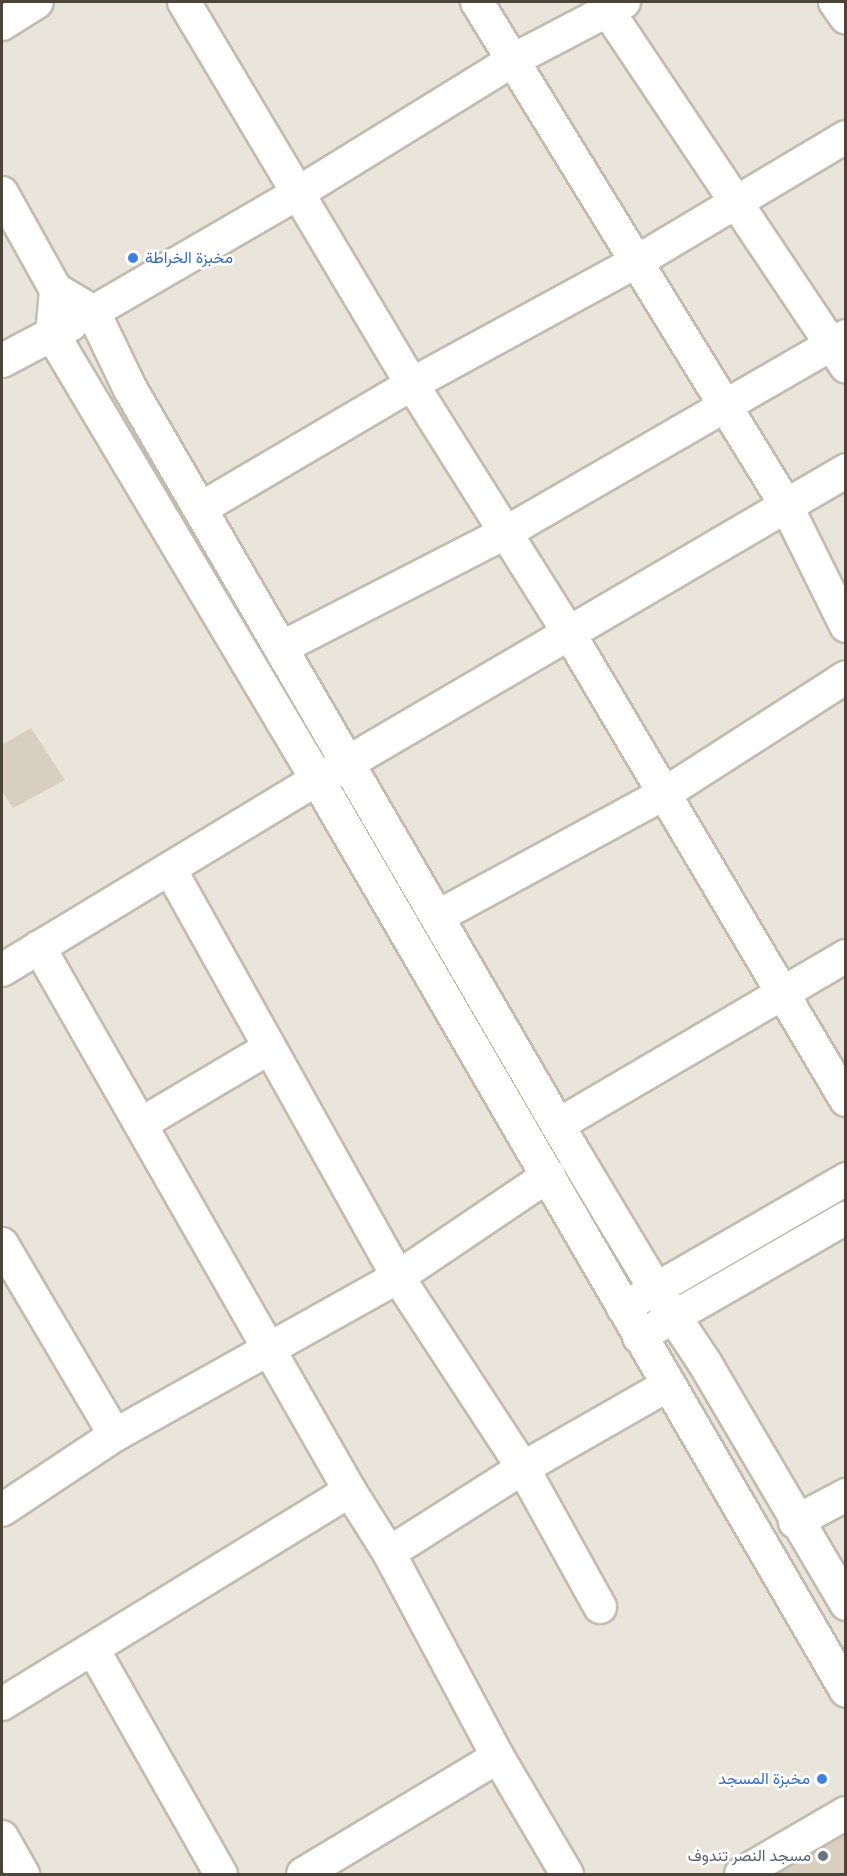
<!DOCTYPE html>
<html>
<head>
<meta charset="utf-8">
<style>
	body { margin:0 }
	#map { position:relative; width:847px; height:1876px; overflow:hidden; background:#f6f3ec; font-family:Figtree,Vazirmatn,sans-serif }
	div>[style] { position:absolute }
	.residential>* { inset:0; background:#eae5da; transform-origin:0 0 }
	.building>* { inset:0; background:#d8cfc1 }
	.roads { filter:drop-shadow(2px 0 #c2bbae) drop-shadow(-2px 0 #c2bbae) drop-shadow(0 2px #c2bbae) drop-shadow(0 -2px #c2bbae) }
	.minor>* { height:32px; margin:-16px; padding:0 16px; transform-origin:16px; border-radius:16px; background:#fff }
	.tertiary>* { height:33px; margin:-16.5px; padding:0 16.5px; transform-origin:16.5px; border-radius:16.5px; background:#fff }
	.dots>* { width:16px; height:16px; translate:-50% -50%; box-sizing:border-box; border:3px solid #fff; border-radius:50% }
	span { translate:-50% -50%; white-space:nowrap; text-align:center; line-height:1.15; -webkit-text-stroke:5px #fff; paint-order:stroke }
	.shop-label { font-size:16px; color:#366cbe }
	.left { translate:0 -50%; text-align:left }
	.right { translate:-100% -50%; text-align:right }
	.worship-label { font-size:16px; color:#5b616d }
	.frame { position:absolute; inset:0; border:3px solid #4b4439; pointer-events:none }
</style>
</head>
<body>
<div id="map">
	<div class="residential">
		<div style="left:2px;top:2px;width:843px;height:1872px"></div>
	</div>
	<div class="building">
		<div style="clip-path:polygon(31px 728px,65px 780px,13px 808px,2px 791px,2px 745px)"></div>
		<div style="clip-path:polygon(846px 1836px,846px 1874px,772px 1874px,773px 1865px,789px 1864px,790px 1857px,809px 1855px,809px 1847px,827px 1846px,826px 1838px)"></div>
	</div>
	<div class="roads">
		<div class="minor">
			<div style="left:184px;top:2px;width:445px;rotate:59.2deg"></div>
			<div style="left:412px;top:384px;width:294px;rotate:57.8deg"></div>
			<div style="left:569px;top:633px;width:543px;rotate:59.33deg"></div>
			<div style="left:477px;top:2px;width:590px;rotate:58.44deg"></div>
			<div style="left:786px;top:505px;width:135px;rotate:63.6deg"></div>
			<div style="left:835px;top:2px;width:19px;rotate:55deg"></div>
			<div style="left:608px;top:11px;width:428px;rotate:56.2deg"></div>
			<div style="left:2px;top:24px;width:41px;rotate:-32.2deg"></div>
			<div style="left:2px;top:193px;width:111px;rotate:60.9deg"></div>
			<div style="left:93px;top:312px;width:237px;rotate:-30.1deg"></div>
			<div style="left:298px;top:193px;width:255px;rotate:-31.7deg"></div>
			<div style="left:515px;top:59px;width:123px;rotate:-27.6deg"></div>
			<div style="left:200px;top:509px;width:246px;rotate:-30.5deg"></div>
			<div style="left:412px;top:384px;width:255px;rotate:-28.6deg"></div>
			<div style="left:636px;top:262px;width:244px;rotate:-30.8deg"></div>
			<div style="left:281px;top:648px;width:252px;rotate:-27.2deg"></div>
			<div style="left:505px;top:533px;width:394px;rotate:-30deg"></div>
			<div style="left:170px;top:869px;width:467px;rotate:60.8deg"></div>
			<div style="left:398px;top:1277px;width:228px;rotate:56.8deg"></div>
			<div style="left:523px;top:1468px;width:159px;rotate:61deg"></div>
			<div style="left:437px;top:917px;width:258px;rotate:-28.5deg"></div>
			<div style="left:664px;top:794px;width:216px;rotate:-32.7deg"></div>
			<div style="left:39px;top:947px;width:627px;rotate:60.24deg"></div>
			<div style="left:350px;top:1491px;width:73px;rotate:57.8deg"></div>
			<div style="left:389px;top:1553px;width:231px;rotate:61.9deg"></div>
			<div style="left:498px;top:1757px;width:136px;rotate:59.5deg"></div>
			<div style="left:2px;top:970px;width:368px;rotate:-31.2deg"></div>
			<div style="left:141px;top:1124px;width:149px;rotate:-30.7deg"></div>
			<div style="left:558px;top:1125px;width:334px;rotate:-30.4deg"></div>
			<div style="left:2px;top:1244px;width:222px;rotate:59.4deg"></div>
			<div style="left:623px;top:1308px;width:258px;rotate:-30deg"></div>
			<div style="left:639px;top:1337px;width:239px;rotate:-29.9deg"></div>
			<div style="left:2px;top:1510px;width:136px;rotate:-33.6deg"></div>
			<div style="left:115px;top:1435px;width:324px;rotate:-29.2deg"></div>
			<div style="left:398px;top:1277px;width:182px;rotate:-34deg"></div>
			<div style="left:795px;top:1522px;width:58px;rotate:-27.9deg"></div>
			<div style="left:389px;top:1553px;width:159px;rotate:-32.4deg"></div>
			<div style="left:523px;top:1468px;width:167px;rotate:-29.8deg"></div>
			<div style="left:93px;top:1649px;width:259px;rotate:60.4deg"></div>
			<div style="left:2px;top:1704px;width:408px;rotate:-31.5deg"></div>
			<div style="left:2px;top:1837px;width:43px;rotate:60.4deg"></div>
			<div style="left:303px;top:1874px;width:227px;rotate:-31deg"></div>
			<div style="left:741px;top:1874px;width:121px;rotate:-30.2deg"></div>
		</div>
		<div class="tertiary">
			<div style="left:2px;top:360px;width:77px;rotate:-27.9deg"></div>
			<div style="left:329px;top:773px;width:599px;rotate:-30.37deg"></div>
			<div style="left:846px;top:1603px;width:280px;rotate:-120.5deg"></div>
			<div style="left:704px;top:1362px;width:87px;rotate:-123.7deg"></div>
			<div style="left:656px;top:1290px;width:155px;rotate:-121deg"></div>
			<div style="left:576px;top:1157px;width:888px;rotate:-120.14deg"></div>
			<div style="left:130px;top:389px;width:85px;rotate:-115.7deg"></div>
			<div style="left:93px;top:312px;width:43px;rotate:-149.3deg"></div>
			<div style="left:56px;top:290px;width:44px;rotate:95.2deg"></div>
			<div style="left:52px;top:334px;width:518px;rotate:59.23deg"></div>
			<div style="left:317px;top:779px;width:1053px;rotate:59.86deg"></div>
		</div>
	</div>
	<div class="dots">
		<div style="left:133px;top:258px;background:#3f7fe0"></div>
		<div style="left:822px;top:1779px;background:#3f7fe0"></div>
		<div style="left:823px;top:1856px;background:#6b7280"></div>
	</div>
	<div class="shop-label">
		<span class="left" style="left:145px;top:258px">مخبزة الخراطة</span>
		<span class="right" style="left:810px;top:1779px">مخبزة المسجد</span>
	</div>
	<div class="worship-label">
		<span class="right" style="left:811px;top:1856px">مسجد النصر تندوف</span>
	</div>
	<div class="frame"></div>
</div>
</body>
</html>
